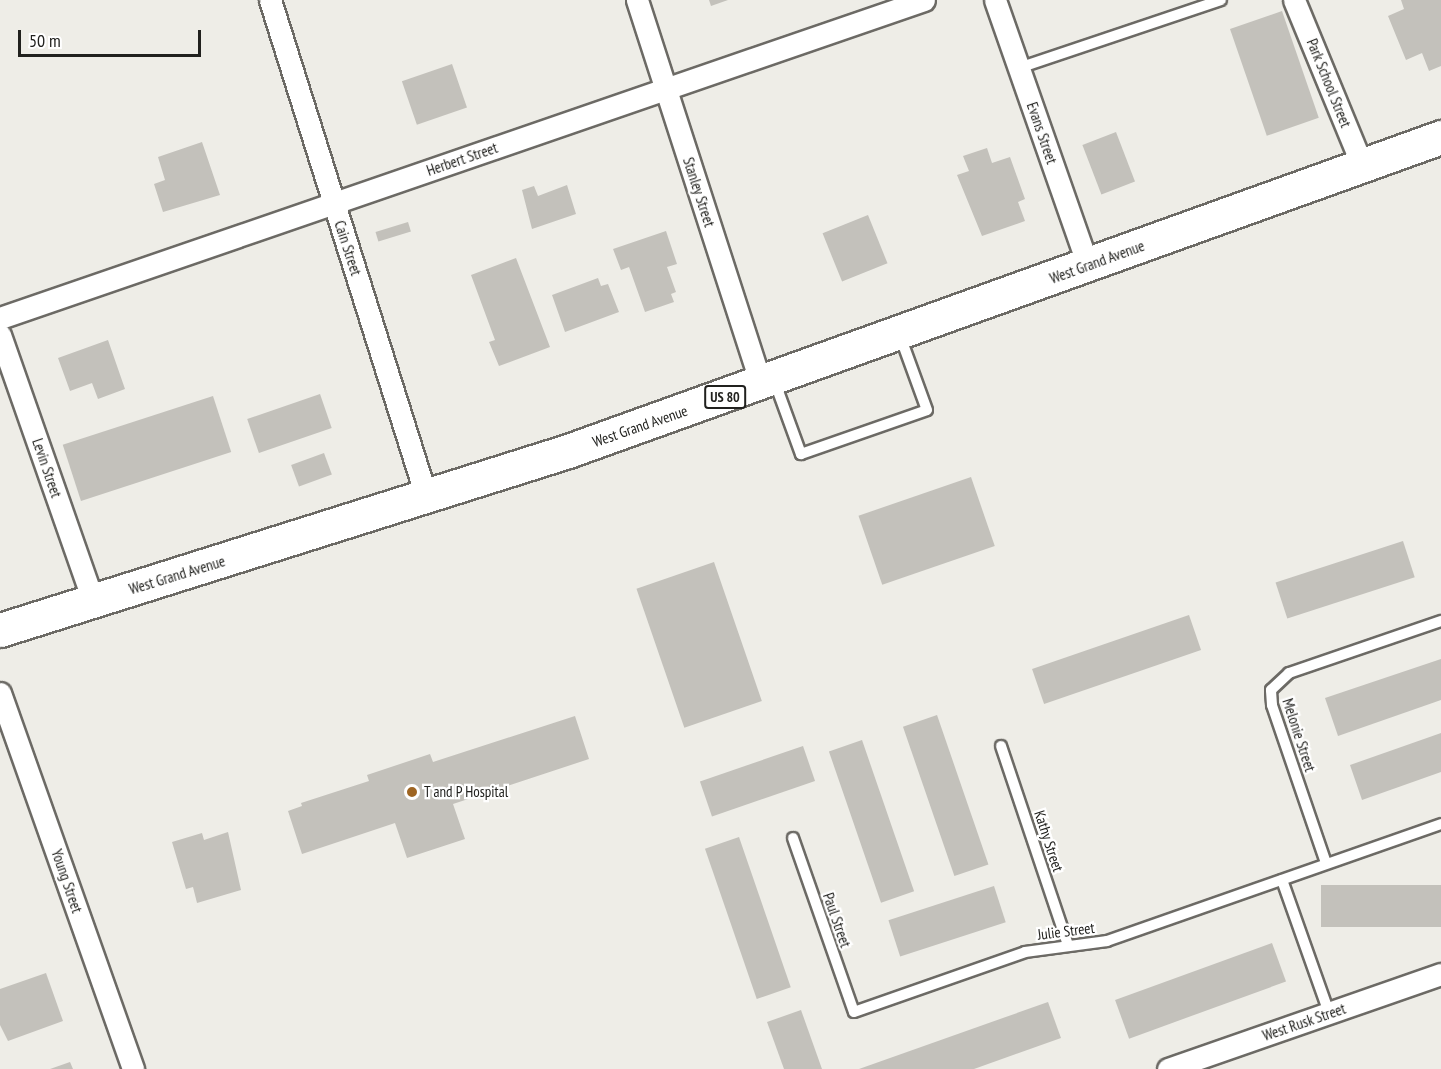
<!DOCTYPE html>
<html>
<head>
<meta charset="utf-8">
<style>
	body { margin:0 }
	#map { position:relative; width:1441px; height:1069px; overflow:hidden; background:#eeede7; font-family:"PT Sans Narrow",sans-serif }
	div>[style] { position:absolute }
	.building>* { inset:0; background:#c3c1bb; transform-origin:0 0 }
	.roads { filter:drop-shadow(2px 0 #6c6a65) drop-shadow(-2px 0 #6c6a65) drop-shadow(0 2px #6c6a65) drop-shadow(0 -2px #6c6a65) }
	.service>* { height:10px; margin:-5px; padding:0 5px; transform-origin:5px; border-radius:5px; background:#fff }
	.minor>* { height:21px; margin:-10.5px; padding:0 10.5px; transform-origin:10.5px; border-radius:10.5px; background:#fff }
	.trunk>* { height:33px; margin:-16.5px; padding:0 16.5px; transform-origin:16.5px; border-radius:16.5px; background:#fff }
	.dots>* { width:16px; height:16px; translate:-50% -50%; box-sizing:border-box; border:3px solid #fff; border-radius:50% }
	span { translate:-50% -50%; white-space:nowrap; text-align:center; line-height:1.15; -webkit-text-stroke:4.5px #fff; paint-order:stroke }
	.shield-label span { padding:2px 4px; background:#fff; border:2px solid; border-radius:4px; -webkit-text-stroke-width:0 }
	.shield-label { font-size:14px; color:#21211e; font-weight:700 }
	.street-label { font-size:15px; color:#21211e }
	.poi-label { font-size:15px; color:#21211e }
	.left { translate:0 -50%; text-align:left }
	.scale { position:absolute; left:18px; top:30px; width:183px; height:27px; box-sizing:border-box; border:3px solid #21211e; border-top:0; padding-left:8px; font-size:18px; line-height:21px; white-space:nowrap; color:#21211e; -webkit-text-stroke:4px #fff; paint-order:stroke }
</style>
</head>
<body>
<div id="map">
	<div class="building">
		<div style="clip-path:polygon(709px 0,728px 0,711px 6px)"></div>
		<div style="clip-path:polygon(1401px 0,1441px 0,1441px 66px,1429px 71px,1422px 53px,1406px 60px,1388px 16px,1404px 9px)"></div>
		<div style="left:1282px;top:11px;width:113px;height:55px;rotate:71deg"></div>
		<div style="left:452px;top:64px;width:46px;height:53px;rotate:71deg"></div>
		<div style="left:1116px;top:132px;width:53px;height:36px;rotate:69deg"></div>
		<div style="clip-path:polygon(202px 142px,220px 195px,163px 212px,154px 184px,165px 180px,158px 157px)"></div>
		<div style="clip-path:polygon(987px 148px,992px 163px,1010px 157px,1025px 199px,1018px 202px,1025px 221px,982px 236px,957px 175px,969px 171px,963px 156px)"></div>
		<div style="clip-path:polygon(567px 185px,576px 214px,532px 229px,522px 190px,534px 186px,538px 196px)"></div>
		<div style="left:868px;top:215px;width:52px;height:49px;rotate:68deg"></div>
		<div style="left:408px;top:222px;width:10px;height:34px;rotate:73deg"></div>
		<div style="clip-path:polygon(666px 231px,677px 264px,667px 267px,676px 292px,671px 294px,674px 302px,645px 312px,629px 267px,621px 270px,613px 249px)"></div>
		<div style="clip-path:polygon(516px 258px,550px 347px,499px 366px,489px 342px,495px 340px,471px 275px)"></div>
		<div style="clip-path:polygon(598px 278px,601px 286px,608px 284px,619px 312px,565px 332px,552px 295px)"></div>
		<div style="clip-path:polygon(108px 340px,125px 389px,98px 399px,92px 383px,70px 391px,58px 358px)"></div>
		<div style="left:320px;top:394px;width:36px;height:77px;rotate:71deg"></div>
		<div style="left:213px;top:396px;width:59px;height:158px;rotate:72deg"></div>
		<div style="left:324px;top:453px;width:23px;height:35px;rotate:70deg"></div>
		<div style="left:971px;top:477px;width:73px;height:119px;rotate:71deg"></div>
		<div style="left:1403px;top:541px;width:38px;height:134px;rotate:72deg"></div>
		<div style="left:714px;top:562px;width:147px;height:82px;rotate:71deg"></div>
		<div style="left:1189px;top:615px;width:37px;height:166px;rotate:71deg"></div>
		<div style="clip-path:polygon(1441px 659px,1441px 700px,1338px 736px,1325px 698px)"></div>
		<div style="left:937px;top:715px;width:158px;height:36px;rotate:71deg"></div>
		<div style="clip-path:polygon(575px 716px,589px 759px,453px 804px,465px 839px,407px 858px,395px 823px,302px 854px,288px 811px,302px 806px,301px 803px,369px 781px,367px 775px,430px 754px,433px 762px)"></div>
		<div style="clip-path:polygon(1441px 733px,1441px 772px,1362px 800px,1350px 765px)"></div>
		<div style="left:862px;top:740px;width:160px;height:35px;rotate:71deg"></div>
		<div style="left:803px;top:746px;width:37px;height:109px;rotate:71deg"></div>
		<div style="clip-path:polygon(228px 832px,241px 890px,197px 903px,193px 887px,186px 889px,172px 842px,202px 833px,204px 840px)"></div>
		<div style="left:739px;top:837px;width:159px;height:36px;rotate:71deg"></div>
		<div style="left:1441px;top:885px;width:42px;height:120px;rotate:90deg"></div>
		<div style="left:994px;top:886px;width:38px;height:111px;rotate:72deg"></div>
		<div style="left:1272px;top:943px;width:41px;height:167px;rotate:70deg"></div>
		<div style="clip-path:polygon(46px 973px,63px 1021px,8px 1041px,0 1025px,0 989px)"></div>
		<div style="clip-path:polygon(1048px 1002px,1061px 1038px,974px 1069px,859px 1069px)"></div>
		<div style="clip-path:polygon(801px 1010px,822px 1069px,784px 1069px,767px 1022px)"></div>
		<div style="clip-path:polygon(70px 1062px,73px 1069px,50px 1069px)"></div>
	</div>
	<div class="roads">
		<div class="service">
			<div style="left:1019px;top:68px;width:213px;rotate:-18.6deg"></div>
			<div style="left:774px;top:380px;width:79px;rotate:70deg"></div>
			<div style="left:801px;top:454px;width:133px;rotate:-19.2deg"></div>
			<div style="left:927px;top:410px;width:79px;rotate:-110deg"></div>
			<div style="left:1001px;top:746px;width:210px;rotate:71.4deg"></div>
			<div style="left:793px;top:838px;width:184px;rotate:70.7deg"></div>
			<div style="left:854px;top:1012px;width:181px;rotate:-19.3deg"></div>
			<div style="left:1025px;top:952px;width:83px;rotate:-7.6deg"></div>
			<div style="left:1107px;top:941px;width:354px;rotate:-19.3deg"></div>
			<div style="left:1326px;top:863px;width:167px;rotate:-108.9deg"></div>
			<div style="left:1272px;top:705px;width:15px;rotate:-94deg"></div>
			<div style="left:1271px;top:690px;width:25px;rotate:-43deg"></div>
			<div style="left:1289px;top:673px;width:161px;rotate:-18.9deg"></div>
			<div style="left:1282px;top:880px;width:141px;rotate:70.5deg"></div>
		</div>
		<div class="minor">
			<div style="left:270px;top:0;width:520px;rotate:72.54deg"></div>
			<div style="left:637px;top:0;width:404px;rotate:72.1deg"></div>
			<div style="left:995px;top:0;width:281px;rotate:70.7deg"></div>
			<div style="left:1294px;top:0;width:181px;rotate:67.6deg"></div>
			<div style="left:0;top:318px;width:977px;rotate:-18.99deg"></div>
			<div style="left:0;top:335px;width:281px;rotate:70.7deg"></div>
			<div style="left:0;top:693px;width:399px;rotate:70.5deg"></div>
			<div style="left:1168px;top:1069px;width:289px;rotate:-19.2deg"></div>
		</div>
		<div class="trunk">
			<div style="left:0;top:630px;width:596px;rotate:-17.49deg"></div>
			<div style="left:568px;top:451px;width:928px;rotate:-19.78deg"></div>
		</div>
	</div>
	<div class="dots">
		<div style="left:412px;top:792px;background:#9e6522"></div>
	</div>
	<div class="shield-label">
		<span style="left:725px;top:397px">US 80</span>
	</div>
	<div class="street-label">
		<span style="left:1329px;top:83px;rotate:68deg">Park School Street</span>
		<span style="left:1042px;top:133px;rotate:71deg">Evans Street</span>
		<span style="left:462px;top:159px;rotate:-19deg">Herbert Street</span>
		<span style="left:699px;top:192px;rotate:72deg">Stanley Street</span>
		<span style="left:348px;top:248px;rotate:72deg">Cain Street</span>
		<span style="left:1097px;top:262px;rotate:-20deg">West Grand Avenue</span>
		<span style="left:640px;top:426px;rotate:-19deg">West Grand Avenue</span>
		<span style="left:47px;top:468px;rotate:71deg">Levin Street</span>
		<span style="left:177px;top:575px;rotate:-17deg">West Grand Avenue</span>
		<span style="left:1299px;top:735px;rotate:72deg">Melonie Street</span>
		<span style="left:1049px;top:841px;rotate:72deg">Kathy Street</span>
		<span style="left:67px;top:881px;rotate:71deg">Young Street</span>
		<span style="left:837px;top:920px;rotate:71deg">Paul Street</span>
		<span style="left:1066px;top:931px;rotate:-7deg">Julie Street</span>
		<span style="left:1304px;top:1022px;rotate:-19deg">West Rusk Street</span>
	</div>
	<div class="poi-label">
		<span class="left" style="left:424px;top:792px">T and P Hospital</span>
	</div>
	<div class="scale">50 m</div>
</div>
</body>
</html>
